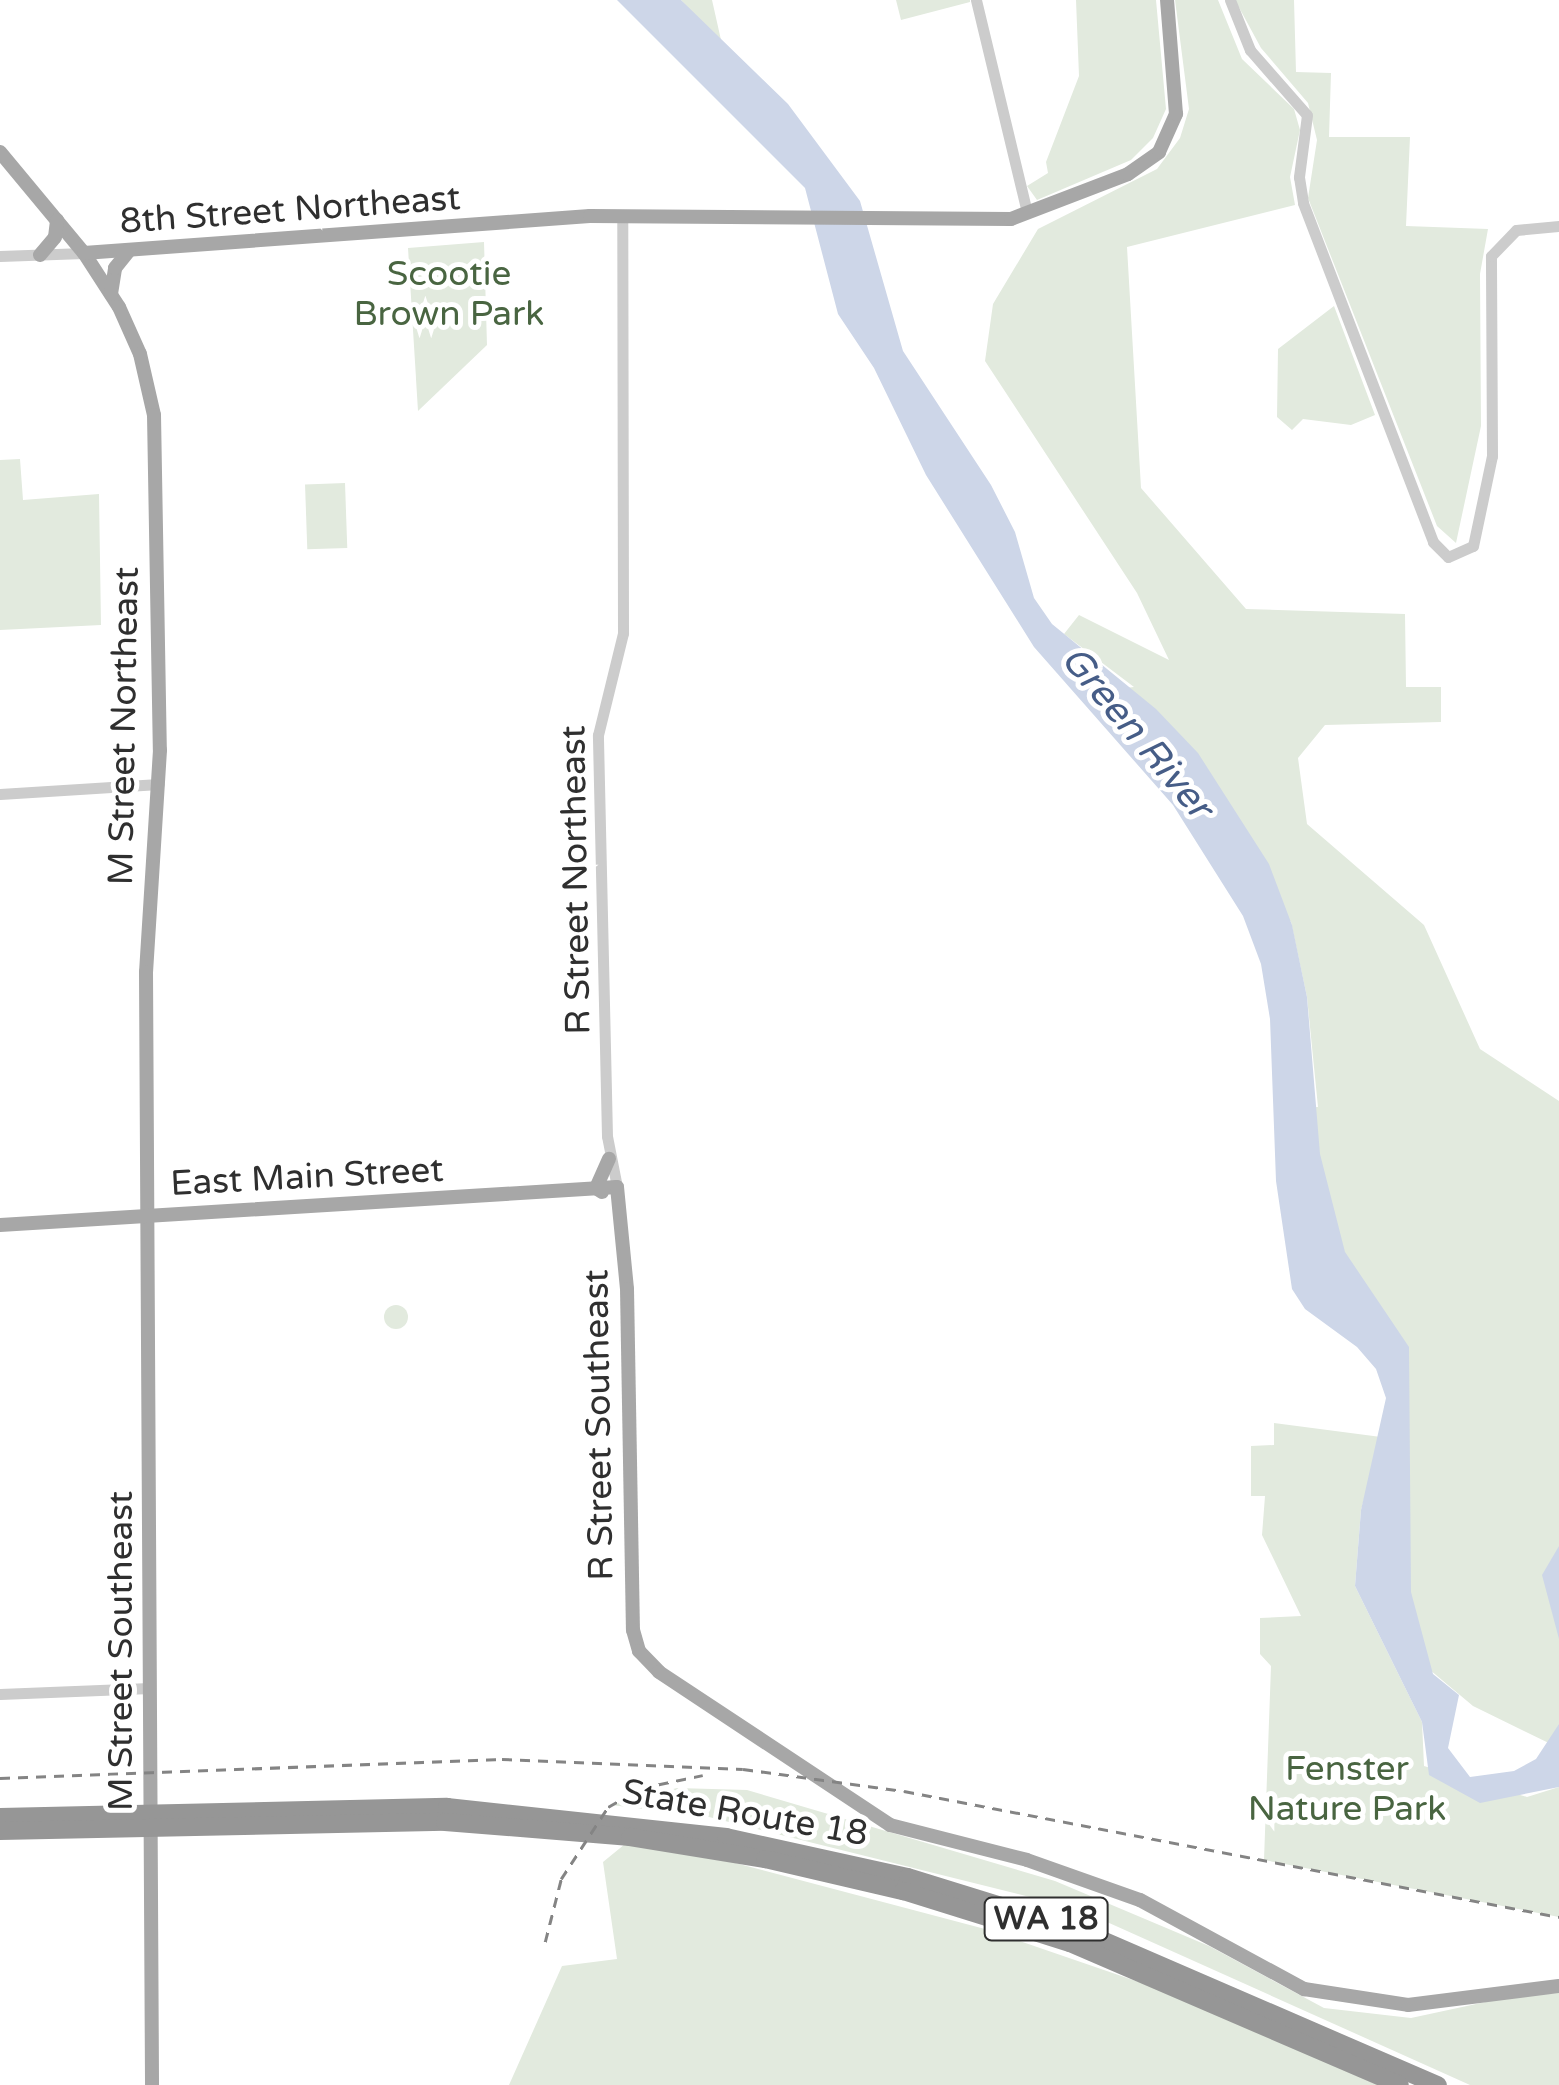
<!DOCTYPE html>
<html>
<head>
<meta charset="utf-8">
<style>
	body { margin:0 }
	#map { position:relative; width:1559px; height:2085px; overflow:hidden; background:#fff; font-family:"Varela Round",sans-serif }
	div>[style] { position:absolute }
	.green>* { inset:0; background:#e2eade; transform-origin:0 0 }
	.round { border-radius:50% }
	.water>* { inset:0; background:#cdd6e8 }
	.minor>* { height:11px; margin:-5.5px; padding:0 5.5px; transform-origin:5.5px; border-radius:5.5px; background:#ccc }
	.major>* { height:14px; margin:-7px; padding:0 7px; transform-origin:7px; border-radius:7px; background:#a7a7a7 }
	.highway>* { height:18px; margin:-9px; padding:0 9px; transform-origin:9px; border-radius:9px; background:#969696 }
	.rail>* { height:2.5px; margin-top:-1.25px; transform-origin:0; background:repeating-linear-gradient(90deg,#848484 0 10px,transparent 0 18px) }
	span { translate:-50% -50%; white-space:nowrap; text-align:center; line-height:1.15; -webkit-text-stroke:10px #fff; paint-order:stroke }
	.shield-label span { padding:2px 8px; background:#fff; border:2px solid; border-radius:8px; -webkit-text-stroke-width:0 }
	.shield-label { font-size:32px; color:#2f2f2f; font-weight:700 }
	.street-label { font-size:35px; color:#2f2f2f }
	.park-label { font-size:35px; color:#496541 }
	.water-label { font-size:38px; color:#465d87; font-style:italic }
</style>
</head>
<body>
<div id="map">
	<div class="green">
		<div style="clip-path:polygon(681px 0,712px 0,721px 40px,699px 20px)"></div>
		<div style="clip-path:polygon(896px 0,970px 0,970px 2px,901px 20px)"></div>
		<div style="clip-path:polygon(1076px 0,1156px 0,1166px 109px,1153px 138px,1131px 160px,1037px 200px,1027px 186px,1048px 173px,1046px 162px,1079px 76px)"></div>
		<div style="clip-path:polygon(1175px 0,1218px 0,1242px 59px,1294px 109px,1300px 130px,1290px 177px,1295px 205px,1127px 247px,1141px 488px,1246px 609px,1405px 614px,1406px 687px,1441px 687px,1441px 722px,1325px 725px,1298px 758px,1307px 824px,1424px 925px,1480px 1049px,1559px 1101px,1559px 1748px,1473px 1706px,1411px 1654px,1405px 1457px,1299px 1107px,1318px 1107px,1307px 997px,1291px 922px,1116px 689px,1134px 687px,1064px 634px,1079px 615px,1169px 660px,1137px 593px,985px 361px,993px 304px,1038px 229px,1157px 169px,1180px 138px,1189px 109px)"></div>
		<div style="clip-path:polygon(1235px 0,1294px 0,1296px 72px,1331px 73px,1329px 137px,1410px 137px,1406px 226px,1488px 229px,1480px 274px,1481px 426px,1456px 543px,1437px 526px,1308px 198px,1317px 140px,1308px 103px,1261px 48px)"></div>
		<div style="clip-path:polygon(484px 242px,487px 345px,418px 411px,408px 248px)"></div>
		<div style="clip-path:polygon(1334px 306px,1375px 415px,1351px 425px,1303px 419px,1292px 430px,1277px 417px,1278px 349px)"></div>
		<div style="clip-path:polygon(20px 459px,23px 500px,99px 494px,101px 625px,0 630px,0 460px)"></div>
		<div style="left:345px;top:483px;width:65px;height:40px;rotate:88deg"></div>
		<div class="round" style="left:384px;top:1305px;width:24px;height:24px"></div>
		<div style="clip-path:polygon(1274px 1423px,1381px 1437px,1361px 1510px,1355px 1586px,1422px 1722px,1424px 1766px,1527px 1797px,1559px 1787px,1559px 1917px,1264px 1860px,1271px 1666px,1260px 1654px,1260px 1618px,1301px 1616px,1262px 1535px,1265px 1496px,1251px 1496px,1251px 1446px,1274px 1445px)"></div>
		<div style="clip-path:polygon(677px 1788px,747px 1790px,1055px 1881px,1209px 1946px,1324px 2008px,1411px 2018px,1518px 1995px,1559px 1993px,1559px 2085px,1470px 2085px,1078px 1909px,709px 1817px,611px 1805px)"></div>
		<div style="clip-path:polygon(625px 1844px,720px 1859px,985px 1929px,1165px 1991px,1378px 2085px,509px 2085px,562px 1966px,617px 1959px,603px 1862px)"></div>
	</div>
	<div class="water">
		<div style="clip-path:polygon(617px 0,681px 0,788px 104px,860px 201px,903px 351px,991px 485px,1015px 532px,1034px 598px,1052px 624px,1156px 709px,1198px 753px,1269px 864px,1292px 925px,1307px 997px,1320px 1154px,1345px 1252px,1409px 1347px,1411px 1592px,1433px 1674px,1459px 1695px,1448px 1748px,1470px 1777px,1514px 1771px,1536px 1759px,1559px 1724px,1559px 1787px,1480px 1803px,1429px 1775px,1422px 1722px,1355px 1586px,1361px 1510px,1386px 1398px,1376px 1369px,1357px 1347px,1305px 1309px,1292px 1289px,1276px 1181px,1270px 1019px,1261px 964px,1243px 916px,1173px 805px,1034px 647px,926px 475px,874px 368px,838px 314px,805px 188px)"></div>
		<div style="clip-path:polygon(1559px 1546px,1559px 1639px,1542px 1575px)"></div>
	</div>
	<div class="minor">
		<div style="left:976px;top:0;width:219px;rotate:76.5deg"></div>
		<div style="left:1230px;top:0;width:54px;rotate:68.2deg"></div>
		<div style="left:1250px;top:50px;width:86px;rotate:48.8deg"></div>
		<div style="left:1307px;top:115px;width:63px;rotate:97.4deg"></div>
		<div style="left:1299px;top:177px;width:26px;rotate:81deg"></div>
		<div style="left:1303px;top:203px;width:363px;rotate:69deg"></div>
		<div style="left:1433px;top:542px;width:21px;rotate:45deg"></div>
		<div style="left:1448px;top:557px;width:27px;rotate:-24deg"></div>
		<div style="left:1473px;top:546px;width:92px;rotate:-78.1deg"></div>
		<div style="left:1492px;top:456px;width:200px;rotate:-90.3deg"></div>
		<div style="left:1491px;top:256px;width:36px;rotate:-46deg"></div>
		<div style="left:1516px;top:230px;width:43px;rotate:-5.3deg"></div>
		<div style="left:0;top:256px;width:84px;rotate:-2deg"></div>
		<div style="left:0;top:794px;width:159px;rotate:-3.6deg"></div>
		<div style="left:617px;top:1187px;width:52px;rotate:-101.1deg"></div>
		<div style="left:607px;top:1136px;width:401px;rotate:-91.3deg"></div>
		<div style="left:598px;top:735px;width:105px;rotate:-76.2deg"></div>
		<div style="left:623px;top:633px;width:417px;rotate:-90.1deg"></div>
		<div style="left:0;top:1694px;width:150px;rotate:-2.3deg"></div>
	</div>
	<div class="major">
		<div style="left:0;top:152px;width:131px;rotate:50.3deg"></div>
		<div style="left:84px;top:253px;width:64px;rotate:57.1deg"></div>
		<div style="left:119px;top:307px;width:51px;rotate:65.9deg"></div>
		<div style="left:140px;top:354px;width:63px;rotate:77.1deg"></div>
		<div style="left:154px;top:415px;width:335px;rotate:89deg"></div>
		<div style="left:160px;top:750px;width:222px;rotate:93.6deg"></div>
		<div style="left:146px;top:972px;width:1113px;rotate:89.69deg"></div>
		<div style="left:84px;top:253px;width:507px;rotate:-4.18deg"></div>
		<div style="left:590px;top:216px;width:421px;rotate:0.4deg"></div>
		<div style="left:1011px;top:219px;width:125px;rotate:-21deg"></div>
		<div style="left:1128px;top:174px;width:38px;rotate:-35deg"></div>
		<div style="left:1159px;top:152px;width:42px;rotate:-65.9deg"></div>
		<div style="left:1176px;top:114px;width:114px;rotate:-94.5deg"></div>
		<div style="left:40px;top:255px;width:23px;rotate:-50deg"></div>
		<div style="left:55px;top:237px;width:17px;rotate:-83deg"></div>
		<div style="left:111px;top:294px;width:26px;rotate:-81deg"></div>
		<div style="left:115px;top:268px;width:22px;rotate:-51deg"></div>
		<div style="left:602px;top:1192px;width:7px;rotate:-146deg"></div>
		<div style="left:596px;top:1188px;width:32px;rotate:-66deg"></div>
		<div style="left:0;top:1225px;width:618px;rotate:-3.52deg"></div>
		<div style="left:617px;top:1187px;width:102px;rotate:84.4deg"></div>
		<div style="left:627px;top:1289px;width:341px;rotate:89deg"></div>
		<div style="left:633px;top:1630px;width:22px;rotate:74deg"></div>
		<div style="left:639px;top:1651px;width:29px;rotate:46deg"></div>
		<div style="left:659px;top:1672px;width:277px;rotate:33.5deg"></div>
		<div style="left:890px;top:1825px;width:141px;rotate:14.3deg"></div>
		<div style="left:1027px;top:1860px;width:120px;rotate:19.5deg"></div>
		<div style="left:1140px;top:1900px;width:187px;rotate:28.5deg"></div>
		<div style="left:1304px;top:1989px;width:105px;rotate:8.7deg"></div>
		<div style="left:1408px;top:2005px;width:152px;rotate:-7.2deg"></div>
	</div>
	<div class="highway">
		<div style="left:0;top:1817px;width:447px;rotate:-1.3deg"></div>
		<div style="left:447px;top:1807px;width:281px;rotate:6.1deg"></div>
		<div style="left:726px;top:1837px;width:186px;rotate:12.4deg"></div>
		<div style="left:908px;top:1877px;width:179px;rotate:17.2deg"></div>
		<div style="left:1079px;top:1930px;width:391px;rotate:23.4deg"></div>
		<div style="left:0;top:1831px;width:445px;rotate:-1.2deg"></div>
		<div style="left:445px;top:1822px;width:186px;rotate:4.6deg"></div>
		<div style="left:630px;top:1837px;width:137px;rotate:9.3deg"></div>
		<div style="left:765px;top:1859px;width:142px;rotate:13.1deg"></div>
		<div style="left:903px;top:1891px;width:175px;rotate:17.3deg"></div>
		<div style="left:1070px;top:1943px;width:359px;rotate:23.3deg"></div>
	</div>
	<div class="rail">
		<div style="left:0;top:1778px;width:502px;rotate:-2.17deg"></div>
		<div style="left:502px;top:1759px;width:241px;rotate:2.4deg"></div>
		<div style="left:743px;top:1769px;width:162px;rotate:7.8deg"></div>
		<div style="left:904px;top:1791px;width:667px;rotate:10.89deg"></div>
		<div style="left:545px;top:1942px;width:65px;rotate:-75.7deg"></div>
		<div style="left:561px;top:1879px;width:86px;rotate:-56.9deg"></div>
		<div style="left:608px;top:1807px;width:38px;rotate:-30deg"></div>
		<div style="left:641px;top:1788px;width:63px;rotate:-11.8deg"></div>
	</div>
	<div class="shield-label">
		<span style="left:1046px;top:1919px">WA 18</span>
	</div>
	<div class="street-label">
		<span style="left:290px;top:210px;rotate:-4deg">8th Street Northeast</span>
		<span style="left:124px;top:726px;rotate:-89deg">M Street Northeast</span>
		<span style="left:576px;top:880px;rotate:-91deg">R Street Northeast</span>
		<span style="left:307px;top:1177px;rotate:-3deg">East Main Street</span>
		<span style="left:599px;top:1425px;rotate:-91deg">R Street Southeast</span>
		<span style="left:121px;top:1651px;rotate:-90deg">M Street Southeast</span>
		<span style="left:745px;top:1813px;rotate:10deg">State Route 18</span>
	</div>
	<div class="park-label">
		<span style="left:449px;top:294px">Scootie<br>Brown Park</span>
		<span style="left:1347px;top:1789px">Fenster<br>Nature Park</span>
	</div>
	<div class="water-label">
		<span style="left:1136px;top:733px;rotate:50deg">Green River</span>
	</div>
</div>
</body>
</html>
